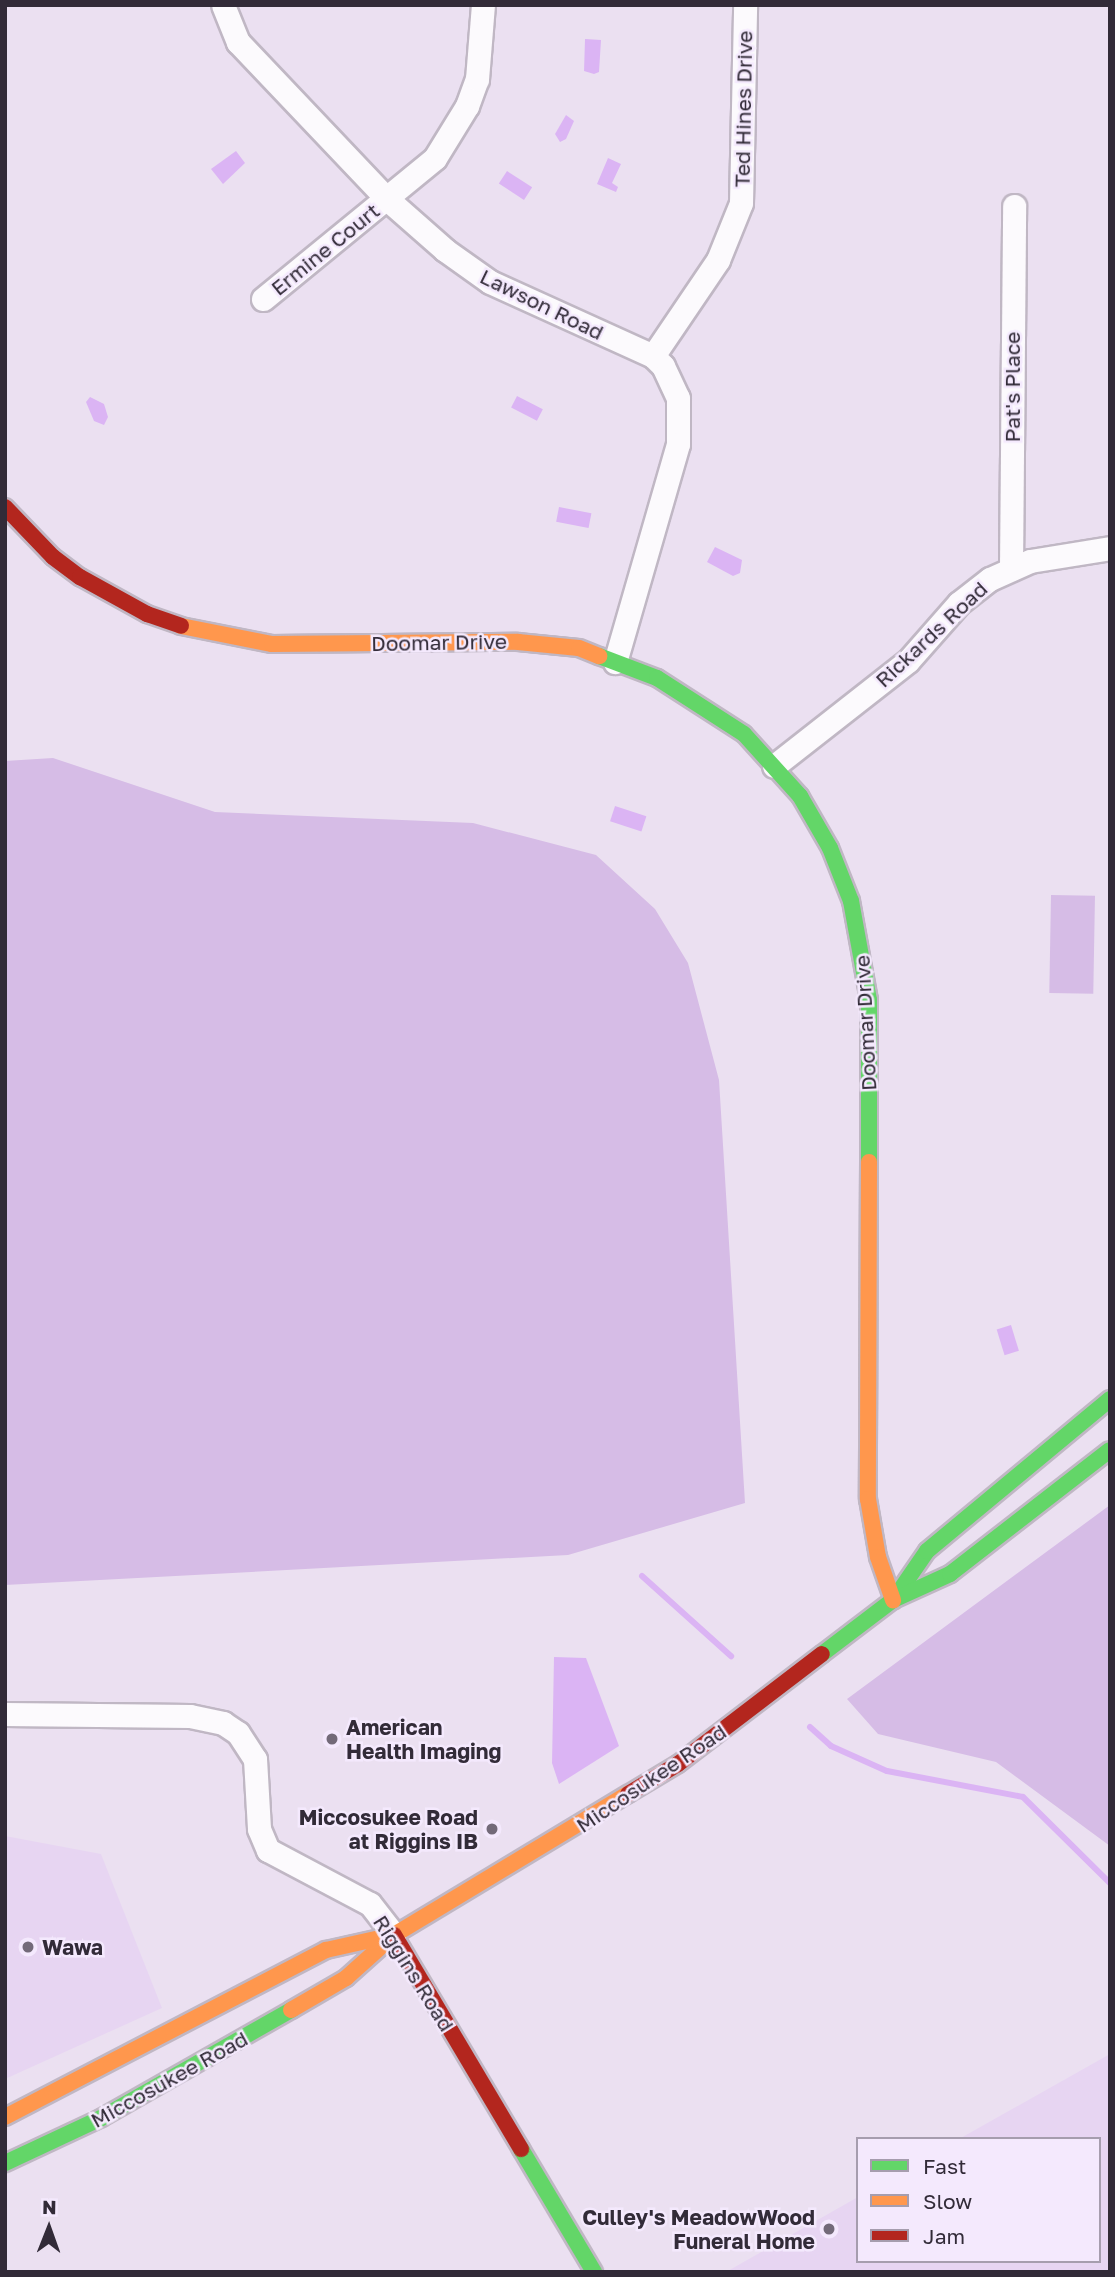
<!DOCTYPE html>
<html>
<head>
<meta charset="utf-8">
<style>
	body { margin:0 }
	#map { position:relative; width:1115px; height:2277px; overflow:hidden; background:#ebe0f1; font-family:"Golos Text",sans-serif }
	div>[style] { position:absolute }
	.built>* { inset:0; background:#e7d5f2 }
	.green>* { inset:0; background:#d6bce6; transform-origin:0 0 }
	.water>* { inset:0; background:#dbb4f4; transform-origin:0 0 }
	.stream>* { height:6px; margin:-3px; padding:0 3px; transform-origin:3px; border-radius:3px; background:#dbb4f4 }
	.roads { filter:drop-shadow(2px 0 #c0b7c4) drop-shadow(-2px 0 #c0b7c4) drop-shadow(0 2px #c0b7c4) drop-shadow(0 -2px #c0b7c4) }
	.street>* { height:23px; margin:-11.5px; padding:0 11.5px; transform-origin:11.5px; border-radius:11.5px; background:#fcfafd }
	.fast>* { height:16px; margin:-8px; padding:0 8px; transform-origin:8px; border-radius:8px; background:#63d668 }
	.slow>* { height:16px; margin:-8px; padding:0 8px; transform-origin:8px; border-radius:8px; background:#ff974d }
	.jam>* { height:16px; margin:-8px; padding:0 8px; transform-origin:8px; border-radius:8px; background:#b3261e }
	.dots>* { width:19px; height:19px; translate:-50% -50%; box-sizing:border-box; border:4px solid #f4e9fd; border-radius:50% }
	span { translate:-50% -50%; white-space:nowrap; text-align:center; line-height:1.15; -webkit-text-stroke:5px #f4e9fd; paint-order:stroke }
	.street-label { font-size:21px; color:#322b38 }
	.poi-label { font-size:21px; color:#322b38; font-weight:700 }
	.left { translate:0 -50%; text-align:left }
	.right { translate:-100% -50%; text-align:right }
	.frame { position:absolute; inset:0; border:7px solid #322b38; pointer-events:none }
	.legend { position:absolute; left:856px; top:2137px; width:245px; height:126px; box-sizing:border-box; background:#f4e9fd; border:2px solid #a69dae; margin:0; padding:9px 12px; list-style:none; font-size:21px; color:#322b38 }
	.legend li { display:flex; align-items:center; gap:14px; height:35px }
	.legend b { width:35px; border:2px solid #a69dae }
	.north { position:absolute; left:14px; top:2193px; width:70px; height:70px; -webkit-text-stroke:5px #f4e9fd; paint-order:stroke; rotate:1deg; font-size:19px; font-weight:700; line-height:28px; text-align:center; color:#322b38 }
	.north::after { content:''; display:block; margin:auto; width:24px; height:32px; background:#322b38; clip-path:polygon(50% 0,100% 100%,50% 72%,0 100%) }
</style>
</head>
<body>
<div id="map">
	<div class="built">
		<div style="clip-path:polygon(5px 1836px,101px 1854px,162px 2008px,5px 2079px)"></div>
		<div style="clip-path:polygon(1110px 2054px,1110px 2272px,726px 2272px,858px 2197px,858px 2261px,1099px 2261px,1099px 2139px,959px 2139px)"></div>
	</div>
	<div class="green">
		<div style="clip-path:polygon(53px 758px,215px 812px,473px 823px,596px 855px,655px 909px,688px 963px,719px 1080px,745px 1503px,568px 1555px,5px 1585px,5px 761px)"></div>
		<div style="left:1051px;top:895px;width:44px;height:98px;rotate:1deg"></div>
		<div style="clip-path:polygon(1110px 1505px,1110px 1846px,996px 1762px,878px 1734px,847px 1699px)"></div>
	</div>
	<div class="water">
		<div style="clip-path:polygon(585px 39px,601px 40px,599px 72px,594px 74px,584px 71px)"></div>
		<div style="clip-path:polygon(566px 115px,574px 121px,566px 139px,560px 142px,555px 134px)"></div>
		<div style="clip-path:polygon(236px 151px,245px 163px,223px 184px,211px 169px)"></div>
		<div style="clip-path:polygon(608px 158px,621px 164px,612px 183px,618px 187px,616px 192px,597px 184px)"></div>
		<div style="left:507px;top:171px;width:30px;height:15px;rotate:33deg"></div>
		<div style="left:517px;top:396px;width:29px;height:13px;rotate:27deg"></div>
		<div style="clip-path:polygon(90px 397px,104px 404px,108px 417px,104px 425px,94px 421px,86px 402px)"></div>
		<div style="left:559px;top:507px;width:33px;height:15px;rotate:11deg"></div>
		<div style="clip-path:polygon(715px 547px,742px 560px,740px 573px,733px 576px,707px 562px)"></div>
		<div style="left:615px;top:806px;width:33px;height:16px;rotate:18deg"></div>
		<div style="left:1011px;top:1325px;width:27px;height:15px;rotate:73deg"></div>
		<div style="clip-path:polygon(554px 1657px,586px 1658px,619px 1746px,559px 1784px,552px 1763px)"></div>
	</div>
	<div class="stream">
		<div style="left:642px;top:1576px;width:120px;rotate:42deg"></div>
		<div style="left:810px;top:1727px;width:28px;rotate:42deg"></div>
		<div style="left:831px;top:1746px;width:61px;rotate:24.1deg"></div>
		<div style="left:887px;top:1771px;width:138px;rotate:10.8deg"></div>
		<div style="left:1023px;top:1797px;width:122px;rotate:44.7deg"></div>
	</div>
	<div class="roads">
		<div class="street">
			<div style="left:223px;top:5px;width:40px;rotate:68deg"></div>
			<div style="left:238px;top:42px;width:215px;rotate:46.5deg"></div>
			<div style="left:386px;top:198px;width:79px;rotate:41.4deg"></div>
			<div style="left:445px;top:250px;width:55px;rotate:35.4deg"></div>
			<div style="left:490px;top:282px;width:179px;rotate:24.4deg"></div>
			<div style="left:653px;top:356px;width:14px;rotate:45deg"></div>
			<div style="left:663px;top:366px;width:35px;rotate:65deg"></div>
			<div style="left:678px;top:398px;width:46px;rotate:90deg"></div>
			<div style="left:678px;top:444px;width:227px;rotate:106.1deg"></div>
			<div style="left:263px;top:299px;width:222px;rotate:-39.3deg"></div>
			<div style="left:435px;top:158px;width:61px;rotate:-58.4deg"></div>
			<div style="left:467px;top:106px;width:29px;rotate:-70deg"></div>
			<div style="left:477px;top:79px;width:74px;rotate:-85.4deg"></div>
			<div style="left:653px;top:356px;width:116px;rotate:-55.9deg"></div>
			<div style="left:718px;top:260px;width:61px;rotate:-68deg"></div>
			<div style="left:741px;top:203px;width:198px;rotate:-88.8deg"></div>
			<div style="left:1011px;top:569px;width:363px;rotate:-89.5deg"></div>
			<div style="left:774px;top:766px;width:170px;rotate:-38.1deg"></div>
			<div style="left:908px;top:661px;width:77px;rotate:-48.7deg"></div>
			<div style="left:959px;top:603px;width:39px;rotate:-38deg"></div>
			<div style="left:990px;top:579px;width:44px;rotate:-24.2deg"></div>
			<div style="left:1030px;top:561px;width:81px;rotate:-9.2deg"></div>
			<div style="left:5px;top:1714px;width:185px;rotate:0.6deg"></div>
			<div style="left:190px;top:1716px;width:34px;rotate:12deg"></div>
			<div style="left:223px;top:1723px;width:18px;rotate:34deg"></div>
			<div style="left:238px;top:1733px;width:31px;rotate:57deg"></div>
			<div style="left:255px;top:1759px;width:70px;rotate:86.7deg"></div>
			<div style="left:259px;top:1829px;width:23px;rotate:67deg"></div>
			<div style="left:268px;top:1850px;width:115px;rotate:27.9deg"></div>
			<div style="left:370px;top:1904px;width:39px;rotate:52deg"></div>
		</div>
		<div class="fast">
			<div style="left:599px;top:656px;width:62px;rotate:20.8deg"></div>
			<div style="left:657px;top:678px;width:103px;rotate:32.8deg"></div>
			<div style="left:744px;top:734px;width:84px;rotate:47.9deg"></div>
			<div style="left:800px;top:796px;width:60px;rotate:60deg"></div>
			<div style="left:830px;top:848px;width:57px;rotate:68.4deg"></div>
			<div style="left:851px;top:901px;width:101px;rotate:79.7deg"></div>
			<div style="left:869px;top:1000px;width:162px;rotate:90deg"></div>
			<div style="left:894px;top:1599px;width:58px;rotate:-55.5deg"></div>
			<div style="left:927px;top:1551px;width:238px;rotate:-39.7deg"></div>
			<div style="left:822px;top:1654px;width:89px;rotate:-37.3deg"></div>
			<div style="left:893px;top:1600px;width:63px;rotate:-24.5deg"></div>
			<div style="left:950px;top:1574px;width:202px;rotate:-37.8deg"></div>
			<div style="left:521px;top:2149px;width:143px;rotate:59.3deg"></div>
			<div style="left:5px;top:2163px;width:106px;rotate:-25.1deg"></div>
			<div style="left:101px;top:2118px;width:219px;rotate:-29.6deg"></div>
		</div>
		<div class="slow">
			<div style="left:181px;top:626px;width:93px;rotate:11.2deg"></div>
			<div style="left:272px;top:644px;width:246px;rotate:-0.5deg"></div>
			<div style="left:518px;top:642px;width:61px;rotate:5.6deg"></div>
			<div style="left:579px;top:648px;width:22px;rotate:22deg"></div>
			<div style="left:869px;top:1162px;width:337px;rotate:90.2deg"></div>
			<div style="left:868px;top:1499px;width:59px;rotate:80.2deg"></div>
			<div style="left:878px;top:1557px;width:46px;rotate:70.8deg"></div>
			<div style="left:291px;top:2010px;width:64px;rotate:-30.2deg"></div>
			<div style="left:346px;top:1978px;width:64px;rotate:-41.9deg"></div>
			<div style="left:394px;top:1935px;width:273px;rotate:-31.1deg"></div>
			<div style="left:5px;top:2117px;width:362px;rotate:-27.5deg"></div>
			<div style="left:326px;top:1950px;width:69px;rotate:-12.6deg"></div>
		</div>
		<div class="jam">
			<div style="left:5px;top:507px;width:69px;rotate:46.2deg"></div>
			<div style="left:53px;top:557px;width:34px;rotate:37deg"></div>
			<div style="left:80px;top:577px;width:77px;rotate:28.9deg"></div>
			<div style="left:147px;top:614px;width:36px;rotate:19deg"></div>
			<div style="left:628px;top:1794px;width:58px;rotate:-31deg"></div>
			<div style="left:678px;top:1764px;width:181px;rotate:-37.4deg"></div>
			<div style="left:394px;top:1935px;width:249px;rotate:59.3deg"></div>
		</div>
	</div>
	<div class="dots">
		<div style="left:332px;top:1739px;background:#736a79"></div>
		<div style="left:492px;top:1829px;background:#736a79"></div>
		<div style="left:28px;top:1947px;background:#736a79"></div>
		<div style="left:829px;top:2229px;background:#736a79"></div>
	</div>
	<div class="street-label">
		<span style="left:743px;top:109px;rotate:-89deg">Ted Hines Drive</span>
		<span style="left:325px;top:249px;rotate:-39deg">Ermine Court</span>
		<span style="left:542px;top:304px;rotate:26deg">Lawson Road</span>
		<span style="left:1012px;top:387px;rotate:-90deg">Pat's Place</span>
		<span style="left:931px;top:634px;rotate:-43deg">Rickards Road</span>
		<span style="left:439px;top:642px;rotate:-1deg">Doomar Drive</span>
		<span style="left:865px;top:1023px;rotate:-93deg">Doomar Drive</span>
		<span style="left:651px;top:1778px;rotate:-34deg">Miccosukee Road</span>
		<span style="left:414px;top:1973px;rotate:58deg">Riggins Road</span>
		<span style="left:169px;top:2079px;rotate:-29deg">Miccosukee Road</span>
	</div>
	<div class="poi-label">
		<span class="left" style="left:346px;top:1739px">American<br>Health Imaging</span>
		<span class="right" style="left:478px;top:1829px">Miccosukee Road<br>at Riggins IB</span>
		<span class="left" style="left:42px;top:1947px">Wawa</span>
		<span class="right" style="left:815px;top:2229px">Culley's MeadowWood<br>Funeral Home</span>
	</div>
	<div class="frame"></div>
	<ul class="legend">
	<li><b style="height:9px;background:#63d668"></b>Fast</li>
	<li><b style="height:9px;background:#ff974d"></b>Slow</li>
	<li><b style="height:9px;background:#b3261e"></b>Jam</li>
	</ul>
	<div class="north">N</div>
</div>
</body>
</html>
